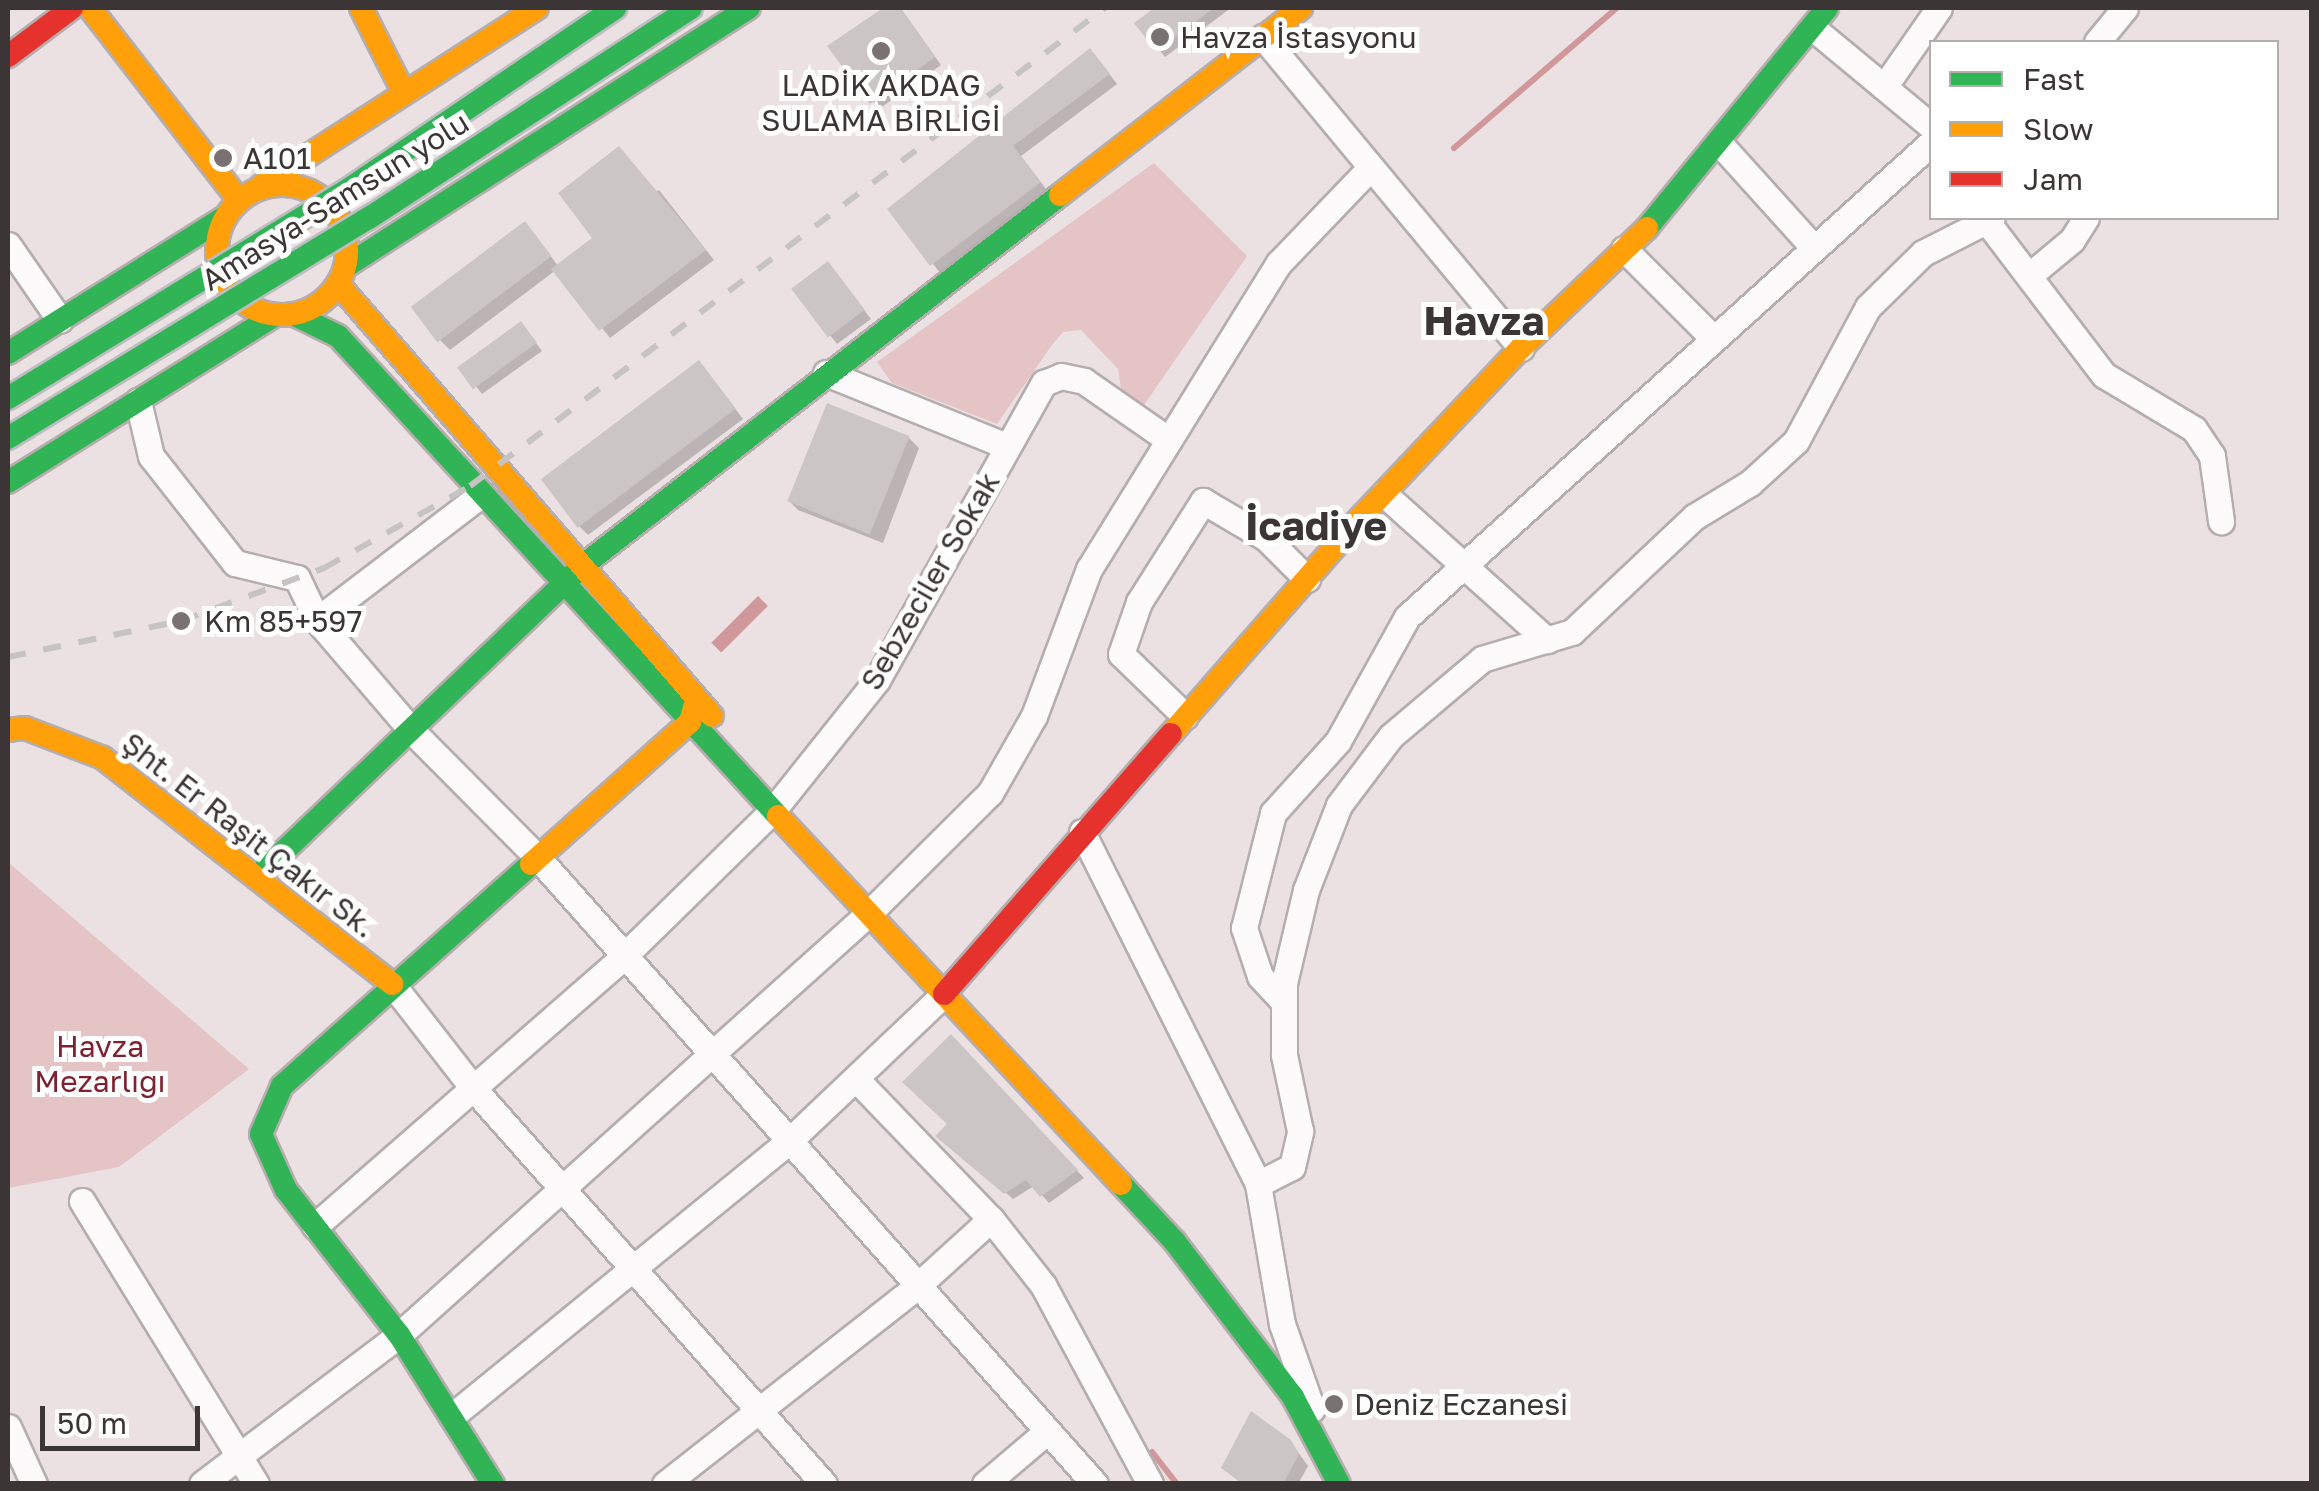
<!DOCTYPE html>
<html>
<head>
<meta charset="utf-8">
<style>
	body { margin:0 }
	#map { position:relative; width:2319px; height:1491px; overflow:hidden; background:#ebe1e2; font-family:"Golos Text",sans-serif }
	div>[style] { position:absolute }
	.green>* { inset:0; background:#e5c4c5 }
	.water>* { inset:0; background:#d1989c; transform-origin:0 0 }
	.shadow>* { inset:0; background:#0003 }
	.stream>* { height:6px; margin:-3px; padding:0 3px; transform-origin:3px; border-radius:3px; background:#d1989c }
	.building>* { inset:0; background:#ccc5c5; transform-origin:0 0 }
	.roads { filter:drop-shadow(2px 0 #b5adae) drop-shadow(-2px 0 #b5adae) drop-shadow(0 2px #b5adae) drop-shadow(0 -2px #b5adae) }
	.street>* { height:25px; margin:-12.5px; padding:0 12.5px; transform-origin:12.5px; border-radius:12.5px; background:#fcfafb }
	.fast>* { height:22px; margin:-11px; padding:0 11px; transform-origin:11px; border-radius:11px; background:#30b455 }
	.slow>* { height:22px; margin:-11px; padding:0 11px; transform-origin:11px; border-radius:11px; background:#ff9f0a }
	.slow>.ring { margin:-11px; padding:0; box-sizing:content-box; background:none; border:22px solid #ff9f0a; border-radius:50% }
	.jam>* { height:22px; margin:-11px; padding:0 11px; transform-origin:11px; border-radius:11px; background:#e5322d }
	.rail>* { height:6px; margin-top:-3px; transform-origin:0; background:repeating-linear-gradient(90deg,#c6c3c3 0 18px,transparent 0 36px) }
	.bridges { filter:drop-shadow(2px 0 #bcbdc0) drop-shadow(-2px 0 #bcbdc0) drop-shadow(0 2px #bcbdc0) drop-shadow(0 -2px #bcbdc0) }
	.fast-bridge>* { height:22px; margin:-11px; padding:0 11px; transform-origin:11px; border-radius:11px; background:#30b455 }
	.dots>* { width:28px; height:28px; translate:-50% -50%; box-sizing:border-box; border:5px solid #fff; border-radius:50% }
	span { translate:-50% -50%; white-space:nowrap; text-align:center; line-height:1.15; -webkit-text-stroke:10px #fff; paint-order:stroke }
	.poi-label { font-size:30px; color:#3c3535 }
	.left { translate:0 -50%; text-align:left }
	.street-label { font-size:30px; color:#3c3535 }
	.park-label { font-size:30px; color:#7e2130 }
	.district-label { font-size:40px; color:#3c3535; font-weight:700 }
	.frame { position:absolute; inset:0; border:10px solid #3c3535; pointer-events:none }
	.legend { position:absolute; left:1929px; top:40px; width:350px; height:180px; box-sizing:border-box; background:#fff; border:2px solid #b1aeae; margin:0; padding:12px 18px; list-style:none; font-size:30px; color:#3c3535 }
	.legend li { display:flex; align-items:center; gap:20px; height:50px }
	.legend b { width:50px; border:2px solid #b1aeae }
	.scale { position:absolute; left:40px; top:1406px; width:160px; height:45px; box-sizing:border-box; border:5px solid #3c3535; border-top:0; padding-left:12px; font-size:30px; line-height:35px; white-space:nowrap; color:#3c3535; -webkit-text-stroke:8px #fff; paint-order:stroke }
</style>
</head>
<body>
<div id="map">
	<div class="green">
		<div style="clip-path:polygon(1154px 163px,1247px 256px,1144px 405px,1121px 389px,1118px 369px,1081px 330px,1063px 332px,1052px 345px,997px 424px,892px 383px,877px 362px)"></div>
		<div style="clip-path:polygon(8px 862px,249px 1069px,119px 1167px,8px 1188px)"></div>
	</div>
	<div class="water">
		<div style="left:758px;top:596px;width:14px;height:66px;rotate:45deg"></div>
	</div>
	<div class="shadow">
		<div style="clip-path:polygon(888px 8px,902px 10px,941px 65px,879px 109px,830px 46px)"></div>
		<div style="clip-path:polygon(1158px 8px,1231px 8px,1165px 57px,1138px 23px)"></div>
		<div style="clip-path:polygon(1099px 60px,1117px 84px,1021px 156px,1049px 193px,941px 274px,890px 210px)"></div>
		<div style="clip-path:polygon(659px 190px,714px 260px,610px 338px,556px 270px,450px 350px,440px 340px,535px 235px,558px 266px)"></div>
		<div style="clip-path:polygon(835px 272px,871px 319px,837px 344px,795px 290px)"></div>
		<div style="clip-path:polygon(528px 332px,542px 351px,482px 394px,461px 367px)"></div>
		<div style="clip-path:polygon(708px 373px,743px 419px,588px 535px,579px 526px)"></div>
		<div style="clip-path:polygon(909px 438px,919px 448px,883px 543px,798px 510px,788px 500px)"></div>
		<div style="clip-path:polygon(951px 1037px,1084px 1178px,1049px 1203px,1034px 1186px,1013px 1199px,946px 1142px)"></div>
		<div style="clip-path:polygon(1290px 1441px,1308px 1466px,1298px 1484px,1242px 1484px,1224px 1468px)"></div>
	</div>
	<div class="stream">
		<div style="left:1454px;top:148px;width:215px;rotate:-40.7deg"></div>
		<div style="left:1152px;top:1452px;width:41px;rotate:52deg"></div>
	</div>
	<div class="building">
		<div style="clip-path:polygon(883px 8px,900px 8px,935px 57px,870px 104px,827px 46px)"></div>
		<div style="clip-path:polygon(1154px 8px,1214px 8px,1156px 51px,1134px 23px)"></div>
		<div style="clip-path:polygon(1090px 48px,1110px 74px,1013px 146px,1041px 182px,930px 266px,887px 209px)"></div>
		<div style="clip-path:polygon(619px 146px,706px 250px,599px 331px,551px 269px,592px 238px,558px 193px)"></div>
		<div style="left:525px;top:221px;width:44px;height:143px;rotate:53deg"></div>
		<div style="left:828px;top:261px;width:61px;height:46px;rotate:53deg"></div>
		<div style="left:521px;top:321px;width:27px;height:79px;rotate:54deg"></div>
		<div style="left:699px;top:360px;width:61px;height:198px;rotate:53deg"></div>
		<div style="left:827px;top:403px;width:89px;height:106px;rotate:22deg"></div>
		<div style="clip-path:polygon(951px 1034px,1078px 1170px,1040px 1197px,1026px 1180px,1004px 1194px,935px 1136px,947px 1124px,902px 1082px)"></div>
		<div style="clip-path:polygon(1251px 1411px,1291px 1440px,1299px 1454px,1283px 1484px,1243px 1484px,1221px 1468px)"></div>
	</div>
	<div class="roads">
		<div class="street">
			<div style="left:1814px;top:29px;width:153px;rotate:39.7deg"></div>
			<div style="left:1263px;top:37px;width:404px;rotate:50.3deg"></div>
			<div style="left:2097px;top:42px;width:44px;rotate:-50.5deg"></div>
			<div style="left:1884px;top:87px;width:96px;rotate:-55.2deg"></div>
			<div style="left:1720px;top:144px;width:140px;rotate:47.9deg"></div>
			<div style="left:1988px;top:223px;width:191px;rotate:52.7deg"></div>
			<div style="left:2104px;top:375px;width:105px;rotate:31deg"></div>
			<div style="left:2194px;top:429px;width:32px;rotate:56deg"></div>
			<div style="left:2212px;top:456px;width:66px;rotate:82.1deg"></div>
			<div style="left:8px;top:245px;width:91px;rotate:55.3deg"></div>
			<div style="left:1624px;top:249px;width:126px;rotate:45deg"></div>
			<div style="left:2031px;top:274px;width:53px;rotate:-39.7deg"></div>
			<div style="left:2072px;top:240px;width:26px;rotate:-58deg"></div>
			<div style="left:826px;top:373px;width:195px;rotate:22deg"></div>
			<div style="left:138px;top:401px;width:57px;rotate:76.7deg"></div>
			<div style="left:151px;top:456px;width:136px;rotate:51.9deg"></div>
			<div style="left:235px;top:563px;width:64px;rotate:13.6deg"></div>
			<div style="left:297px;top:578px;width:47px;rotate:64.5deg"></div>
			<div style="left:317px;top:620px;width:149px;rotate:49.4deg"></div>
			<div style="left:414px;top:733px;width:176px;rotate:45.2deg"></div>
			<div style="left:538px;top:858px;width:838px;rotate:48.34deg"></div>
			<div style="left:1384px;top:494px;width:219px;rotate:41.9deg"></div>
			<div style="left:317px;top:620px;width:204px;rotate:-37.4deg"></div>
			<div style="left:1185px;top:716px;width:89px;rotate:-135.9deg"></div>
			<div style="left:1121px;top:654px;width:55px;rotate:-70.9deg"></div>
			<div style="left:1139px;top:602px;width:120px;rotate:-57.6deg"></div>
			<div style="left:1203px;top:501px;width:73px;rotate:30.4deg"></div>
			<div style="left:1266px;top:538px;width:58px;rotate:45deg"></div>
			<div style="left:1082px;top:832px;width:394px;rotate:63.4deg"></div>
			<div style="left:1258px;top:1184px;width:142px;rotate:80.3deg"></div>
			<div style="left:1282px;top:1324px;width:90px;rotate:70.6deg"></div>
			<div style="left:392px;top:984px;width:132px;rotate:52.1deg"></div>
			<div style="left:473px;top:1088px;width:529px;rotate:48.45deg"></div>
			<div style="left:1284px;top:1002px;width:35px;rotate:-133deg"></div>
			<div style="left:1260px;top:976px;width:51px;rotate:-108.4deg"></div>
			<div style="left:1244px;top:928px;width:119px;rotate:-75.8deg"></div>
			<div style="left:1273px;top:813px;width:97px;rotate:-47.9deg"></div>
			<div style="left:1338px;top:741px;width:142px;rotate:-60.9deg"></div>
			<div style="left:1407px;top:617px;width:708px;rotate:-42.14deg"></div>
			<div style="left:858px;top:1081px;width:192px;rotate:46.1deg"></div>
			<div style="left:991px;top:1219px;width:84px;rotate:51.8deg"></div>
			<div style="left:1043px;top:1285px;width:226px;rotate:61.7deg"></div>
			<div style="left:1258px;top:1184px;width:38px;rotate:-27deg"></div>
			<div style="left:1292px;top:1167px;width:37px;rotate:-77deg"></div>
			<div style="left:1300px;top:1131px;width:78px;rotate:-101.9deg"></div>
			<div style="left:1284px;top:1055px;width:72px;rotate:-90deg"></div>
			<div style="left:1284px;top:983px;width:96px;rotate:-76.7deg"></div>
			<div style="left:1306px;top:890px;width:91px;rotate:-68.8deg"></div>
			<div style="left:1339px;top:805px;width:86px;rotate:-53deg"></div>
			<div style="left:1391px;top:736px;width:119px;rotate:-40.2deg"></div>
			<div style="left:1482px;top:659px;width:94px;rotate:-16.7deg"></div>
			<div style="left:1572px;top:632px;width:168px;rotate:-43.3deg"></div>
			<div style="left:1694px;top:517px;width:66px;rotate:-31.3deg"></div>
			<div style="left:1750px;top:483px;width:62px;rotate:-42.4deg"></div>
			<div style="left:1796px;top:441px;width:152px;rotate:-61.8deg"></div>
			<div style="left:1868px;top:307px;width:77px;rotate:-44.5deg"></div>
			<div style="left:1923px;top:253px;width:77px;rotate:-26.9deg"></div>
			<div style="left:82px;top:1201px;width:332px;rotate:58.4deg"></div>
			<div style="left:315px;top:1226px;width:410px;rotate:-41.1deg"></div>
			<div style="left:624px;top:956px;width:210px;rotate:-44.4deg"></div>
			<div style="left:774px;top:809px;width:165px;rotate:-51.4deg"></div>
			<div style="left:877px;top:680px;width:341px;rotate:-60.7deg"></div>
			<div style="left:1044px;top:383px;width:18px;rotate:-22deg"></div>
			<div style="left:1061px;top:376px;width:24px;rotate:12deg"></div>
			<div style="left:1084px;top:381px;width:103px;rotate:34.8deg"></div>
			<div style="left:452px;top:1416px;width:434px;rotate:-39.2deg"></div>
			<div style="left:788px;top:1142px;width:215px;rotate:-43.5deg"></div>
			<div style="left:8px;top:1427px;width:63px;rotate:65.5deg"></div>
			<div style="left:202px;top:1484px;width:247px;rotate:-37.1deg"></div>
			<div style="left:399px;top:1335px;width:632px;rotate:-41.92deg"></div>
			<div style="left:869px;top:913px;width:170px;rotate:-44.8deg"></div>
			<div style="left:990px;top:793px;width:89px;rotate:-60.3deg"></div>
			<div style="left:1034px;top:716px;width:157px;rotate:-69.5deg"></div>
			<div style="left:1089px;top:569px;width:360px;rotate:-58.2deg"></div>
			<div style="left:1279px;top:263px;width:132px;rotate:-46.2deg"></div>
			<div style="left:665px;top:1484px;width:319px;rotate:-38.1deg"></div>
			<div style="left:916px;top:1287px;width:101px;rotate:-42.2deg"></div>
			<div style="left:985px;top:1484px;width:80px;rotate:-40.4deg"></div>
		</div>
		<div class="fast">
			<div style="left:1647px;top:228px;width:284px;rotate:-50.7deg"></div>
			<div style="left:345px;top:267px;width:480px;rotate:-32.7deg"></div>
			<div style="left:293px;top:314px;width:50px;rotate:26.1deg"></div>
			<div style="left:338px;top:336px;width:651px;rotate:47.49deg"></div>
			<div style="left:8px;top:353px;width:256px;rotate:-32.1deg"></div>
			<div style="left:8px;top:482px;width:315px;rotate:-32deg"></div>
			<div style="left:259px;top:875px;width:446px;rotate:-43.7deg"></div>
			<div style="left:581px;top:567px;width:606px;rotate:-37.83deg"></div>
			<div style="left:1121px;top:1184px;width:79px;rotate:47deg"></div>
			<div style="left:1175px;top:1242px;width:195px;rotate:52.7deg"></div>
			<div style="left:1293px;top:1397px;width:98px;rotate:62.1deg"></div>
			<div style="left:493px;top:1484px;width:176px;rotate:-122.2deg"></div>
			<div style="left:399px;top:1335px;width:184px;rotate:-127.9deg"></div>
			<div style="left:286px;top:1190px;width:61px;rotate:-114.1deg"></div>
			<div style="left:261px;top:1134px;width:52px;rotate:-66.4deg"></div>
			<div style="left:282px;top:1086px;width:334px;rotate:-41.7deg"></div>
		</div>
		<div class="slow">
			<div style="left:90px;top:8px;width:243px;rotate:52.2deg"></div>
			<div style="left:361px;top:8px;width:95px;rotate:63.2deg"></div>
			<div class="ring" style="left:217px;top:185px;width:108px;height:108px"></div>
			<div style="left:261px;top:186px;width:328px;rotate:-32.8deg"></div>
			<div style="left:1060px;top:195px;width:305px;rotate:-37.8deg"></div>
			<div style="left:338px;top:284px;width:571px;rotate:49.12deg"></div>
			<div style="left:8px;top:730px;width:17px;rotate:-7deg"></div>
			<div style="left:25px;top:728px;width:84px;rotate:21deg"></div>
			<div style="left:103px;top:758px;width:367px;rotate:38deg"></div>
			<div style="left:1171px;top:734px;width:290px;rotate:-48.8deg"></div>
			<div style="left:1362px;top:516px;width:231px;rotate:-46.6deg"></div>
			<div style="left:1521px;top:348px;width:174px;rotate:-43.6deg"></div>
			<div style="left:778px;top:816px;width:503px;rotate:47.01deg"></div>
			<div style="left:531px;top:864px;width:213px;rotate:-41.8deg"></div>
			<div style="left:690px;top:722px;width:22px;rotate:-74deg"></div>
		</div>
		<div class="jam">
			<div style="left:8px;top:56px;width:80px;rotate:-36.9deg"></div>
			<div style="left:944px;top:994px;width:345px;rotate:-48.9deg"></div>
		</div>
	</div>
	<div class="rail">
		<div style="left:8px;top:657px;width:177px;rotate:-11.8deg"></div>
		<div style="left:181px;top:621px;width:153px;rotate:-20.3deg"></div>
		<div style="left:324px;top:568px;width:167px;rotate:-29.3deg"></div>
		<div style="left:470px;top:486px;width:795px;rotate:-36.97deg"></div>
	</div>
	<div class="bridges">
		<div class="fast-bridge">
			<div style="left:8px;top:398px;width:400px;rotate:-31.5deg"></div>
			<div style="left:349px;top:189px;width:322px;rotate:-34.2deg"></div>
			<div style="left:8px;top:438px;width:423px;rotate:-31.4deg"></div>
			<div style="left:369px;top:218px;width:384px;rotate:-33.1deg"></div>
		</div>
	</div>
	<div class="dots">
		<div style="left:1160px;top:37px;background:#797172"></div>
		<div style="left:881px;top:51px;background:#797172"></div>
		<div style="left:223px;top:158px;background:#797172"></div>
		<div style="left:181px;top:621px;background:#797172"></div>
		<div style="left:1334px;top:1404px;background:#797172"></div>
	</div>
	<div class="poi-label">
		<span class="left" style="left:1180px;top:37px">Havza İstasyonu</span>
		<span style="left:881px;top:102px">LADİK AKDAĞ<br>SULAMA BİRLİĞİ</span>
		<span class="left" style="left:243px;top:158px">A101</span>
		<span class="left" style="left:204px;top:621px">Km 85+597</span>
		<span class="left" style="left:1354px;top:1404px">Deniz Eczanesi</span>
	</div>
	<div class="street-label">
		<span style="left:335px;top:201px;rotate:-32deg">Amasya-Samsun yolu</span>
		<span style="left:930px;top:581px;rotate:-60deg">Sebzeciler Sokak</span>
		<span style="left:249px;top:835px;rotate:38deg">Şht. Er Raşit Çakır Sk.</span>
	</div>
	<div class="park-label">
		<span style="left:100px;top:1063px">Havza<br>Mezarlığı</span>
	</div>
	<div class="district-label">
		<span style="left:1484px;top:320px">Havza</span>
		<span style="left:1316px;top:525px">İcadiye</span>
	</div>
	<div class="frame"></div>
	<ul class="legend">
	<li><b style="height:12px;background:#30b455"></b>Fast</li>
	<li><b style="height:12px;background:#ff9f0a"></b>Slow</li>
	<li><b style="height:12px;background:#e5322d"></b>Jam</li>
	</ul>
	<div class="scale">50 m</div>
</div>
</body>
</html>
